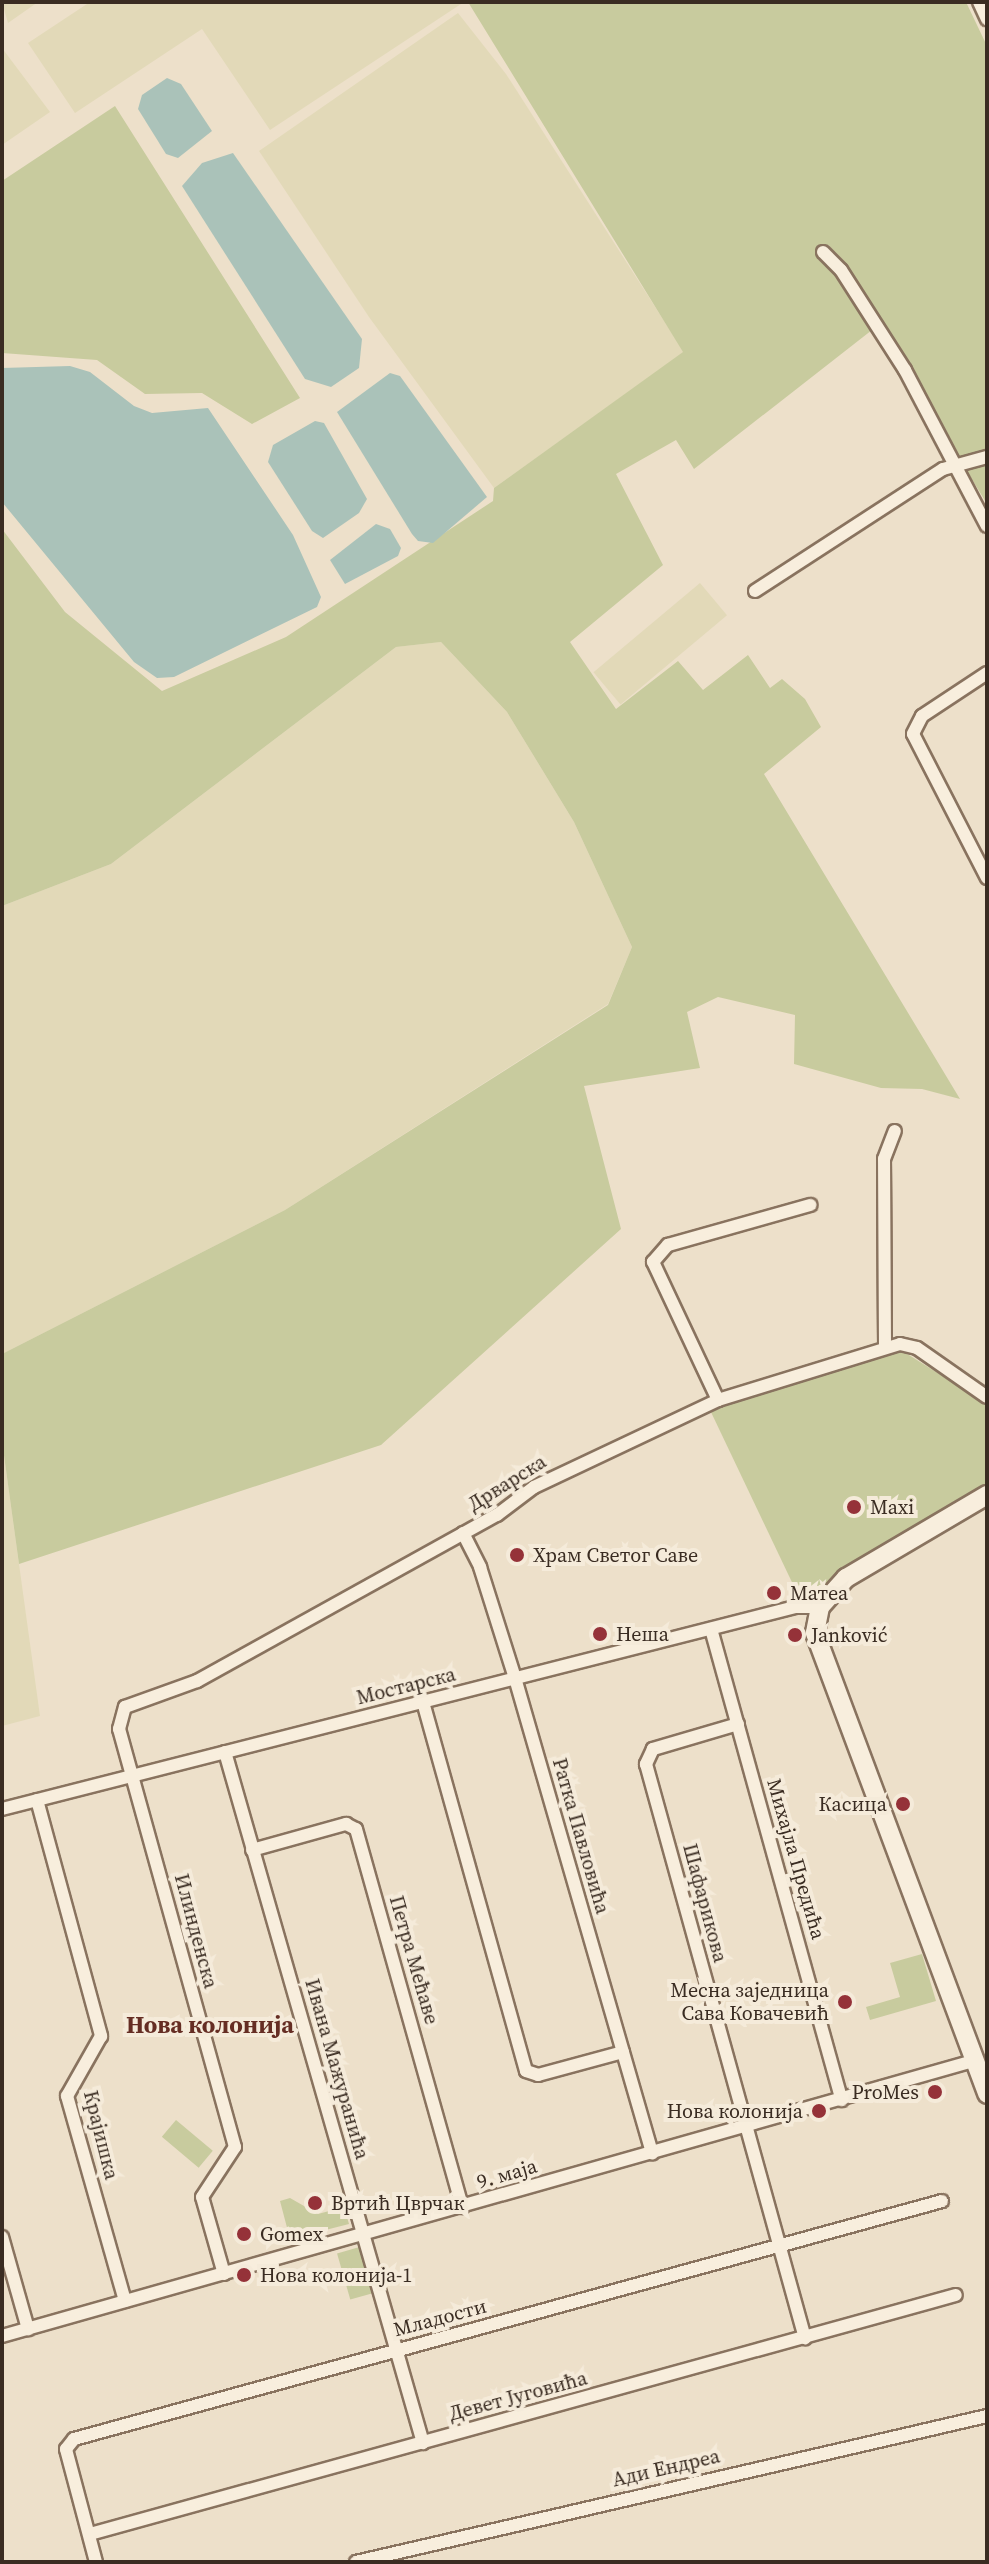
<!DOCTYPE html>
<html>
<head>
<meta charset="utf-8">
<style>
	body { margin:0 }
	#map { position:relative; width:989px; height:2564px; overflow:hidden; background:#ede0ca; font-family:"Source Serif 4",serif }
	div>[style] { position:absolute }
	.farmland>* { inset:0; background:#e2d9b8; transform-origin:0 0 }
	.green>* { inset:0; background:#c8cb9e; transform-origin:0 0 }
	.water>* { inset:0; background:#aac2b9 }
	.roads { filter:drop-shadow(2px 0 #89735f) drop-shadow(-2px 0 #89735f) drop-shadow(0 2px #89735f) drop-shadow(0 -2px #89735f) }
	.street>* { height:12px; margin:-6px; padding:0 6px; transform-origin:6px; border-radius:6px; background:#f8eedd }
	.secondary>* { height:18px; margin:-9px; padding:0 9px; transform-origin:9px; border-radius:9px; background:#f8eedd }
	.dots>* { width:22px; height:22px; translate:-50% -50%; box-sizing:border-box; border:4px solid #f5ebda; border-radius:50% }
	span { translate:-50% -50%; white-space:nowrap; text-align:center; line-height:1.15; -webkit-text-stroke:8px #f5ebda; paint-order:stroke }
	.street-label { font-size:20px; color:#3a2c22 }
	.poi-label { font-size:20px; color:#3a2c22 }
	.left { translate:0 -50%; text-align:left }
	.right { translate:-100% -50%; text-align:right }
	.quarter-label { font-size:24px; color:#652d23; font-weight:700 }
	.frame { position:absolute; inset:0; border:4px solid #3a2c22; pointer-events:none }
</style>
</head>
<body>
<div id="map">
	<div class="farmland">
		<div style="clip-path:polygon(2px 2px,38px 2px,8px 23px)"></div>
		<div style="clip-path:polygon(90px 2px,464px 2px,270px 130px,202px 29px,75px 113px,28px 43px)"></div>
		<div style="clip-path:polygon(458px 13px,506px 74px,684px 352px,494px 488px,369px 317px,259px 151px)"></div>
		<div style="clip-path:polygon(2px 48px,50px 112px,2px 145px)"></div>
		<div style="left:700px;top:583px;width:42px;height:139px;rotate:50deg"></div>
		<div style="clip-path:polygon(441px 642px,507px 712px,574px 822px,632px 947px,608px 1004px,285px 1210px,2px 1354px,2px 906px,111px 864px,396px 647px)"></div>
		<div style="clip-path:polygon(2px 1441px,40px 1716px,2px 1726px)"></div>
	</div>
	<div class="green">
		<div style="clip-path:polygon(468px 2px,966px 2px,987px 46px,987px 504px,829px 245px,817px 248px,872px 330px,694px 469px,676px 440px,616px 474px,663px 565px,570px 642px,616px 709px,678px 661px,703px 690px,748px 655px,770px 688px,782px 679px,805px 699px,821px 727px,764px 774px,960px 1099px,922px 1089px,881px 1088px,794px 1064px,795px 1015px,718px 997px,687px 1012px,700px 1068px,584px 1086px,621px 1229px,381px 1445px,19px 1564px,2px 1441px,2px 1354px,285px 1210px,608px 1005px,632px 947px,574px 822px,507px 712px,441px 642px,396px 647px,111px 864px,2px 906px,2px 529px,65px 612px,162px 691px,286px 637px,493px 501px,494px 488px,683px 352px)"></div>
		<div style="clip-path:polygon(115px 106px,300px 398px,252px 424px,202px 393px,145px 394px,97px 360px,2px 353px,2px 181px)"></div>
		<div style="clip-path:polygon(901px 1350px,987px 1404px,987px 1489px,820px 1601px,799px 1597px,710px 1410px)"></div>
		<div style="clip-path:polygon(922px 1954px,936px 2001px,870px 2020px,866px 2007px,900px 1997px,890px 1963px)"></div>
		<div style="left:176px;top:2120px;width:48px;height:22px;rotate:40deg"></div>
		<div style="clip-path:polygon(290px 2198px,318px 2214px,344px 2207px,349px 2224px,290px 2239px,280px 2201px)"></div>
		<div style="left:363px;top:2246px;width:48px;height:27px;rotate:74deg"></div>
	</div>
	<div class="water">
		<div style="clip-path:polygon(167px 78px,181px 84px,212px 131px,178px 158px,166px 154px,138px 109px,142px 95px)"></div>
		<div style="clip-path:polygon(233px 153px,362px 339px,359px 368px,331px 387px,305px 379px,182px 186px,202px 163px)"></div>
		<div style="clip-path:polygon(70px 366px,90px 372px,134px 406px,152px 413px,208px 408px,293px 535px,321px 597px,317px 607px,174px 677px,157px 678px,134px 662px,2px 502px,2px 368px)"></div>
		<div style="clip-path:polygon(390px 373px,400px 376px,487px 497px,433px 543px,418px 541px,412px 534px,337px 412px)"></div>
		<div style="clip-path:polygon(315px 421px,324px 423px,367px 499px,359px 513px,323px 538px,312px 531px,268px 462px,273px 445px)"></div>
		<div style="clip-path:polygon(376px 524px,390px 529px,401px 548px,398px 556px,345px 584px,330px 560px)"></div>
	</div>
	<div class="roads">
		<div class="street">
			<div style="left:979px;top:2px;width:19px;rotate:65deg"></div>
			<div style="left:823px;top:252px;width:25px;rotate:45deg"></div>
			<div style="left:841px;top:270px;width:119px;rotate:57.4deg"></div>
			<div style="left:905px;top:370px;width:176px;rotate:62.3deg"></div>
			<div style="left:755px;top:591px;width:224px;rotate:-33deg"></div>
			<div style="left:943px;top:469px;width:46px;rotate:-15.3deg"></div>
			<div style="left:987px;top:673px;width:78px;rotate:146.5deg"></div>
			<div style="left:922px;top:716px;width:20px;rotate:117deg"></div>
			<div style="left:913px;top:734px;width:162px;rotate:62.8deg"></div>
			<div style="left:885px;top:1347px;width:188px;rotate:-90.3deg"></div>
			<div style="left:884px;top:1159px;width:30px;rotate:-69deg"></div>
			<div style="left:718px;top:1400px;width:153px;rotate:-115.2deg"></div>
			<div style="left:653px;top:1262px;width:23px;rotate:-49deg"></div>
			<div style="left:668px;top:1245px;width:148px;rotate:-15.7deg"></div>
			<div style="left:463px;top:1533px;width:38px;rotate:63deg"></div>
			<div style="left:480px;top:1567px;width:116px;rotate:72.5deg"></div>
			<div style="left:515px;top:1678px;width:495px;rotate:73.9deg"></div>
			<div style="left:711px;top:1629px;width:489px;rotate:74.5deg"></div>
			<div style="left:423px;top:1702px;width:383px;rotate:74.4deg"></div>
			<div style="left:526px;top:2071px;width:13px;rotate:18deg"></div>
			<div style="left:538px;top:2075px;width:88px;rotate:-15.1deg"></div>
			<div style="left:738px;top:1724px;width:89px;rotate:163.6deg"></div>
			<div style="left:653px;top:1749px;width:17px;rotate:115deg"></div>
			<div style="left:646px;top:1764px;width:596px;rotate:74.52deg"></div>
			<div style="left:225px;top:1752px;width:719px;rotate:74.01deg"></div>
			<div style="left:37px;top:1800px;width:245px;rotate:74.8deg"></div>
			<div style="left:101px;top:2036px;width:69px;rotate:119.5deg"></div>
			<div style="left:67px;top:2096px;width:213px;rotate:74.2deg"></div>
			<div style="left:2px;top:1809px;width:818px;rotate:-14.29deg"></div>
			<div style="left:795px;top:1607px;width:25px"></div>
			<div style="left:252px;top:1850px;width:98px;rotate:-15.5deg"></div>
			<div style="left:346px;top:1824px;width:11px;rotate:27deg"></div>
			<div style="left:356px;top:1829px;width:393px;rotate:74.3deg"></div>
			<div style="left:2px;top:2237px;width:96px;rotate:74.2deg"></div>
			<div style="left:224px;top:2274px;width:80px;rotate:-105.9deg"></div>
			<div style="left:202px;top:2197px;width:60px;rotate:-56.6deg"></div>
			<div style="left:235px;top:2147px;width:434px;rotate:-105.5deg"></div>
			<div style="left:119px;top:1729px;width:23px;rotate:-75deg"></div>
			<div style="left:125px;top:1707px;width:77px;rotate:-19.9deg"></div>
			<div style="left:197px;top:1681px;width:343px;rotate:-29deg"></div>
			<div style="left:497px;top:1515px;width:46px;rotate:-37.1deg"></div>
			<div style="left:534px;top:1487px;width:204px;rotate:-25.3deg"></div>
			<div style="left:718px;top:1400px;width:190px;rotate:-17.1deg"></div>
			<div style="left:900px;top:1344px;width:17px;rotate:13deg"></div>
			<div style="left:917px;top:1348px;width:85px;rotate:35deg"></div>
			<div style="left:2px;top:2336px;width:1013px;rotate:-15.81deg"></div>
			<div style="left:90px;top:2534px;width:898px;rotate:-15.43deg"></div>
			<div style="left:96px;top:2562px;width:117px;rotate:-104.9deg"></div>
			<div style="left:66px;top:2449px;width:13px;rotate:-51deg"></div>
			<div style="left:74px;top:2439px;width:900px;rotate:-15.33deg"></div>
			<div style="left:356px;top:2562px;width:648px;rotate:-13.03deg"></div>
		</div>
		<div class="secondary">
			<div style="left:987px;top:1495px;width:164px;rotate:149.5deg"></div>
			<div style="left:846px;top:1578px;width:39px;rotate:132deg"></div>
			<div style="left:820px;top:1607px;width:26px;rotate:101deg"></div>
			<div style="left:815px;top:1633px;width:492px;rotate:69.5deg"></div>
		</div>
	</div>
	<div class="dots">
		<div style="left:854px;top:1507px;background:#953239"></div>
		<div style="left:517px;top:1555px;background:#953239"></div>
		<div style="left:774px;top:1593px;background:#953239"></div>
		<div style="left:600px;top:1634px;background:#953239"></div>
		<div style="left:795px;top:1635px;background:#953239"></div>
		<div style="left:903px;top:1804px;background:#953239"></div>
		<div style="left:845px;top:2002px;background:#953239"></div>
		<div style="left:935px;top:2092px;background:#953239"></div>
		<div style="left:819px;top:2111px;background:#953239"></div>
		<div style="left:315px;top:2203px;background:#953239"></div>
		<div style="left:244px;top:2234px;background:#953239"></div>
		<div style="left:244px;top:2275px;background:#953239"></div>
	</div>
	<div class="street-label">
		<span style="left:507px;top:1483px;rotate:-32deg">Дрварска</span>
		<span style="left:406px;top:1686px;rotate:-14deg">Мостарска</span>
		<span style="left:581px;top:1836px;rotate:74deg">Ратка Павловића</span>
		<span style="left:796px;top:1859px;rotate:74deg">Михајла Предића</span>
		<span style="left:705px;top:1903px;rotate:75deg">Шафарикова</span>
		<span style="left:196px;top:1931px;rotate:75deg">Илинденска</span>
		<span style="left:414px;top:1960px;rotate:74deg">Петра Мећаве</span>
		<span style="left:337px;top:2069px;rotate:74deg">Ивана Мажуранића</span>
		<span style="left:101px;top:2135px;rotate:76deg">Крајишка</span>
		<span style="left:507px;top:2174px;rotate:-16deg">9. маја</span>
		<span style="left:440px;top:2318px;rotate:-15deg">Младости</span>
		<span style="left:518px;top:2396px;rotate:-15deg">Девет Југовића</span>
		<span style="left:666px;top:2468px;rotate:-13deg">Ади Ендреа</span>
	</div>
	<div class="poi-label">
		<span class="left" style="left:870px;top:1507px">Maxi</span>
		<span class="left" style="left:533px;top:1555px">Храм Светог Саве</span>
		<span class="left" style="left:790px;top:1593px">Матеа</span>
		<span class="left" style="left:616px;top:1634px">Неша</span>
		<span class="left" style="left:811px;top:1635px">Janković</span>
		<span class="right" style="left:887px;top:1804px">Касица</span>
		<span class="right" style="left:829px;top:2002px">Месна заједница<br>Сава Ковачевић</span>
		<span class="right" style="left:919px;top:2092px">ProMes</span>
		<span class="right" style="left:803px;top:2111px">Нова колонија</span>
		<span class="left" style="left:331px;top:2203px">Вртић Цврчак</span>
		<span class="left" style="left:260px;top:2234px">Gomex</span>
		<span class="left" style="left:260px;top:2275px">Нова колонија-1</span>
	</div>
	<div class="quarter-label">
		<span style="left:210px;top:2025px">Нова колонија</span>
	</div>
	<div class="frame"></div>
</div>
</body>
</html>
